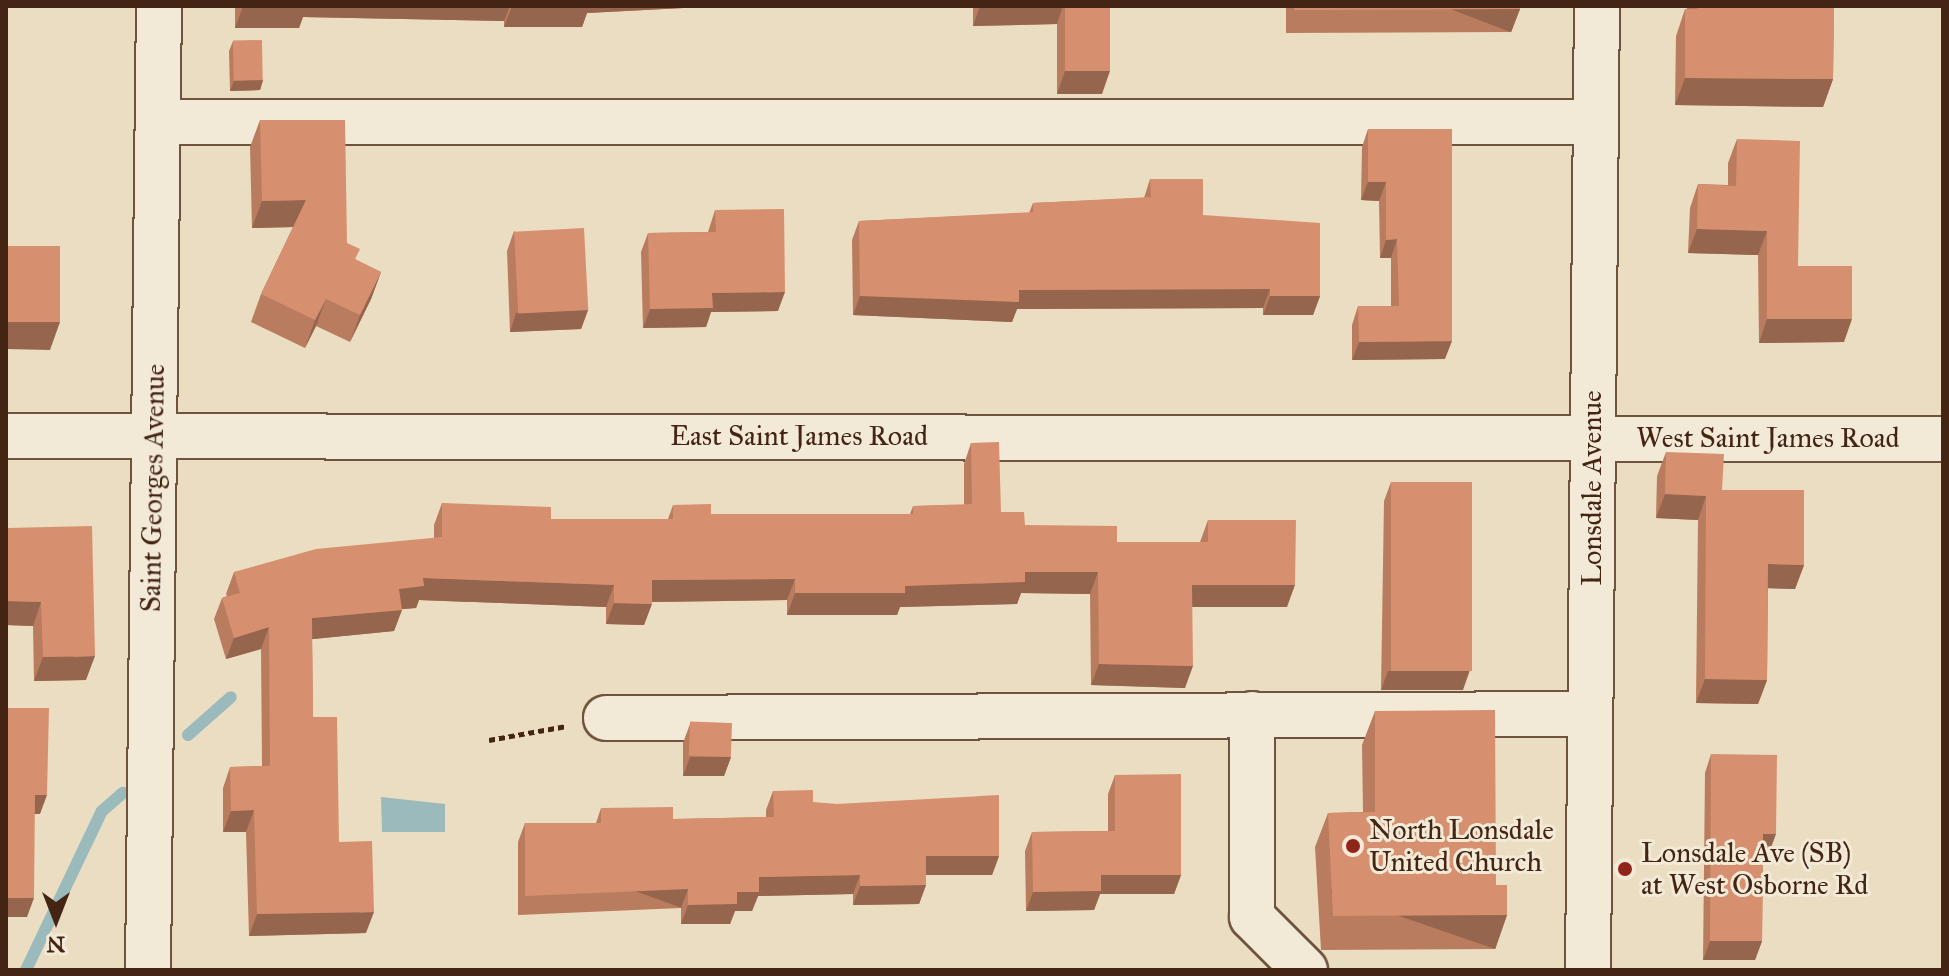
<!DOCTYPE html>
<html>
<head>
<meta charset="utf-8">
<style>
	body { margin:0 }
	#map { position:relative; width:1949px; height:976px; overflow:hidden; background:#ebddc1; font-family:"IM FELL Great Primer",serif }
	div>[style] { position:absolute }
	.water>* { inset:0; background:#9bbabc }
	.stream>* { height:12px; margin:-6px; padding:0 6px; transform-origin:6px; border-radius:6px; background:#9bbabc }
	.path>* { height:5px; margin-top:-2.5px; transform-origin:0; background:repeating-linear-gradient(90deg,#442514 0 6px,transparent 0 10px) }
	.roads { filter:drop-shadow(2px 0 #6e533f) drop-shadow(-2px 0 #6e533f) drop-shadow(0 2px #6e533f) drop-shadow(0 -2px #6e533f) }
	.minor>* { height:44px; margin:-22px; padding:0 22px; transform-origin:22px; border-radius:22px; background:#f2e9d7 }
	.wall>* { inset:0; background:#b97c5f }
	.shaded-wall>* { inset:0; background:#96654e; transform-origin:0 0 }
	.building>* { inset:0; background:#d7906f; transform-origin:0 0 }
	.dots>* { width:22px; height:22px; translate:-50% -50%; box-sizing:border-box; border:4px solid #f2e9d7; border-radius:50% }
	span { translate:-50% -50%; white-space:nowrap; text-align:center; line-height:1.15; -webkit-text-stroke:6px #f2e9d7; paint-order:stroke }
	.street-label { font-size:28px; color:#442514 }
	.poi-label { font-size:28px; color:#442514 }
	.left { translate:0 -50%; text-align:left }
	.frame { position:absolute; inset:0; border:8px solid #442514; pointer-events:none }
	.north { position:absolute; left:16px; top:880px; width:80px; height:80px; -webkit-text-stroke:6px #f2e9d7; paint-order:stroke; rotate:180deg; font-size:22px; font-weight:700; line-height:32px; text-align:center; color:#442514 }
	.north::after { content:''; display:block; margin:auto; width:28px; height:36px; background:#442514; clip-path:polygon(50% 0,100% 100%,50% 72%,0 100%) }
</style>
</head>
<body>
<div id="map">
	<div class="water">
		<div style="clip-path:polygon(381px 797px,445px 804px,445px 832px,382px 832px)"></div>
	</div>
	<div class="stream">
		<div style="left:188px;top:735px;width:57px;rotate:-41.5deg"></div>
		<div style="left:26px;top:970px;width:176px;rotate:-64.5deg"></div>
		<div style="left:102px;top:811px;width:28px;rotate:-41deg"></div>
	</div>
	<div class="path">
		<div style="left:489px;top:740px;width:79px;rotate:-10.2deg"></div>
	</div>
	<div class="roads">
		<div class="minor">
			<div style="left:161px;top:122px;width:1434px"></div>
			<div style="left:6px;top:436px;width:1937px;rotate:0.09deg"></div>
			<div style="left:1252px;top:714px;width:203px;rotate:90deg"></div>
			<div style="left:1252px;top:917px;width:75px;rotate:45deg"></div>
			<div style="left:606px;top:718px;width:984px;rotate:-0.23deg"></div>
			<div style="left:148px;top:970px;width:964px;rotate:-89.35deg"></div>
			<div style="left:1588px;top:970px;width:964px;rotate:-89.47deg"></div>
		</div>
	</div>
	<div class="wall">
		<div style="clip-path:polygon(235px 6px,722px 6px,587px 13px,582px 27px,504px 27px,504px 21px,303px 17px,299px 28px,235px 28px)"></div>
		<div style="clip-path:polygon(973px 6px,1110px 6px,1102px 94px,1057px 94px,1057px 24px,973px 26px)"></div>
		<div style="clip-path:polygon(1286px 6px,1520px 6px,1520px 9px,1511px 32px,1286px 33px)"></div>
		<div style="clip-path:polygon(1687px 6px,1834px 6px,1833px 79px,1823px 107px,1675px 105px,1676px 36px,1685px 9px,1687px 9px)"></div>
		<div style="clip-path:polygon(233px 41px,263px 80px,260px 90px,230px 91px,229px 51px)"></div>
		<div style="clip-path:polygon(260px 120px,347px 243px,356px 260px,381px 272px,371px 299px,350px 342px,316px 326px,305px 348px,251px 322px,261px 294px,293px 227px,252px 228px,250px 147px)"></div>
		<div style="clip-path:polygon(1368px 129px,1445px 359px,1352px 360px,1352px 325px,1358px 306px,1391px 306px,1391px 258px,1380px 258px,1379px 201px,1361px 200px,1362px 147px)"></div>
		<div style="clip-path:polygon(1737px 139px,1798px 266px,1844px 342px,1759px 343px,1758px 255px,1688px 253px,1690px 208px,1698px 184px,1728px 185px,1728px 163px)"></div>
		<div style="clip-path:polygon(1150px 179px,1320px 296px,1313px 315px,1263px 315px,1263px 308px,1017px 309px,1012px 322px,853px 315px,852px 240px,859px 221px,1029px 213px,1033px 203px,1144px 198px)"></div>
		<div style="clip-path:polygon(715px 210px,778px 311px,711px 312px,706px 327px,643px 328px,641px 252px,648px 233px,708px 232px)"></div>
		<div style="clip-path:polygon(514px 231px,588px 310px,581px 329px,510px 332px,507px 251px)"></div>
		<div style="clip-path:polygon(971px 443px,1001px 512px,1025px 525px,1117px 542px,1200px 542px,1208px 520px,1287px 607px,1192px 607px,1185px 688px,1091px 685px,1090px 594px,1021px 593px,1017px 604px,900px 607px,897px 615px,787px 615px,787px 600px,652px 602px,644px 625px,606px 624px,606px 607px,419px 600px,416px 608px,402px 609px,394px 631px,312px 639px,313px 717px,339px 842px,366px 933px,249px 936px,246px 832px,223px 832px,223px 788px,230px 767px,262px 766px,261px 649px,226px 659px,214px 619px,222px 598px,227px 596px,226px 594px,234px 572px,434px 538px,434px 525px,442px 503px,551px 519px,668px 519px,673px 505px,711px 514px,910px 514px,913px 506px,964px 505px,964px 464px)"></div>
		<div style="clip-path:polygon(1666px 452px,1722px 490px,1804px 565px,1795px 589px,1768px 588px,1767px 680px,1758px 704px,1696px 703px,1698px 520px,1656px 518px,1657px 476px)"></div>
		<div style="clip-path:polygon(1391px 482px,1463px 690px,1381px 690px,1384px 501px)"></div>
		<div style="clip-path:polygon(6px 507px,7px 528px,86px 680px,34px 681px,33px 626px,6px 625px)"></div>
		<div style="clip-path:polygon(1375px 711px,1496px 885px,1507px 915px,1495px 949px,1321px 950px,1315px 847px,1328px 813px,1363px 812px,1362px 745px)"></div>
		<div style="clip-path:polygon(690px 724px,731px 757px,724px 776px,683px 776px,683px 743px)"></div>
		<div style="clip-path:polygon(1711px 754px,1769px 853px,1763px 853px,1762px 941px,1755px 960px,1703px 960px,1705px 773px)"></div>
		<div style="clip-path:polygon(1115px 775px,1181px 875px,1174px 894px,1100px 894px,1094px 910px,1026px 911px,1025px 851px,1032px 832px,1108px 831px,1108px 794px)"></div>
		<div style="clip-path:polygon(773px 791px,999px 856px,992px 875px,926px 875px,926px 885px,919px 904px,853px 905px,853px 894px,758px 896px,752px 911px,735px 911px,730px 924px,681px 924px,681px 908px,518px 915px,518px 842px,525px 823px,596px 823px,601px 808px,673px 819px,766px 817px,766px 810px)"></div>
	</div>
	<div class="shaded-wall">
		<div style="clip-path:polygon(243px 6px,510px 6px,504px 21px,303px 17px,299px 28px,235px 28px)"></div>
		<div style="clip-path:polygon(512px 6px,722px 6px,587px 13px,582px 27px,504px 27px)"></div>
		<div style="clip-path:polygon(980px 6px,1063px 6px,1057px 24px,973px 26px)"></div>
		<div style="left:1520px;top:9px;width:25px;height:226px;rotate:111deg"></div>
		<div style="clip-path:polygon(1065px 71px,1110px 71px,1102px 94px,1057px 94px)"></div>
		<div style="clip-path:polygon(1685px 78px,1833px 79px,1823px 107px,1675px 105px)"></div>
		<div style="clip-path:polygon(263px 80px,260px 90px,230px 91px,234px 81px)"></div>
		<div style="clip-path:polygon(1368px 182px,1386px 182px,1379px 201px,1361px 200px)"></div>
		<div style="clip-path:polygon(306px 200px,296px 227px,252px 228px,262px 201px)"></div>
		<div style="clip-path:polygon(1697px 229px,1767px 231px,1758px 255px,1688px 253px)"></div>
		<div style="clip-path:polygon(1397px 239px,1391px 258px,1380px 258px,1386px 240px)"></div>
		<div style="clip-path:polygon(381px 272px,371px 299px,350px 342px,360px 315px)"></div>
		<div style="clip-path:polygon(1270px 289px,1263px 308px,1017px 309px,1012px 322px,853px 315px,860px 296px,1019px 290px)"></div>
		<div style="clip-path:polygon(785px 292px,778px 311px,711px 312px,706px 327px,643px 328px,650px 309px,712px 293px)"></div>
		<div style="clip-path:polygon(1270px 296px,1320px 296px,1313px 315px,1263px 315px)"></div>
		<div style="clip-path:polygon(326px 299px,316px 326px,305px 348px,315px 320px)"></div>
		<div style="clip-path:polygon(588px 310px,581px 329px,510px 332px,516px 313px)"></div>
		<div style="clip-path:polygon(1767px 319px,1852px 319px,1844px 342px,1759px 343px)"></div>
		<div style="clip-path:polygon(6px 322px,60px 322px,50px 350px,6px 349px)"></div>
		<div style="clip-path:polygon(1452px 341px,1445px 359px,1352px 360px,1359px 342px)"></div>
		<div style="clip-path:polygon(1665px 494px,1706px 496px,1698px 520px,1656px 518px)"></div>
		<div style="clip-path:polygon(1768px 564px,1804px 565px,1795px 589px,1759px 588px)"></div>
		<div style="clip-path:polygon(1025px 572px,1098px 572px,1090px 594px,1021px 593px,1017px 604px,900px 607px,897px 615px,787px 615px,795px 593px,905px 586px)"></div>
		<div style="clip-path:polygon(423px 578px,614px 585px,606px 607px,419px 600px,416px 608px,392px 610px,399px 589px)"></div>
		<div style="clip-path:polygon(795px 579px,787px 600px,644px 602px,652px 580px)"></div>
		<div style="clip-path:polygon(1192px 585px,1295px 585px,1287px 607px,1184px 607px)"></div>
		<div style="clip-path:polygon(6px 601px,41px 602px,33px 626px,6px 625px)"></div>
		<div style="clip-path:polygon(614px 603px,652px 604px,644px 625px,606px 624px)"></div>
		<div style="clip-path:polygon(402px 610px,394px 631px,304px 640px,312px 618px)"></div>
		<div style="clip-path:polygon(269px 627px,261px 649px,226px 659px,234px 638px)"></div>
		<div style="clip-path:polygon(95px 656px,86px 680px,34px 681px,43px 657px)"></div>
		<div style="clip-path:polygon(1099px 664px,1193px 666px,1185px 688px,1091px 685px)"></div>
		<div style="clip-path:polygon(1470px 670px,1463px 690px,1381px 690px,1388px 671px)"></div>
		<div style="clip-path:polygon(1705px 679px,1767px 680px,1758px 704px,1696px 703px)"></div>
		<div style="clip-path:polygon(690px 757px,731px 757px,724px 776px,683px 776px)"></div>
		<div style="clip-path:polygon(35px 795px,47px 795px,40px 814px,28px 814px)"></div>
		<div style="clip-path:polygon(254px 810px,246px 832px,223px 832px,231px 811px)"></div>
		<div style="clip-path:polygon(1763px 834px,1776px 834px,1769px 853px,1756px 853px)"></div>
		<div style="clip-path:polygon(926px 856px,999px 856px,992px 875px,919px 875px)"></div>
		<div style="clip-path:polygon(860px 875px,853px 894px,758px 896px,752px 911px,735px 911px,730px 924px,681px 924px,688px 905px,737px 892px,759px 877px)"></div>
		<div style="clip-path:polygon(1101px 875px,1181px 875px,1174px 894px,1100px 894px,1094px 910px,1026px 911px,1033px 892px)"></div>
		<div style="clip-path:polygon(926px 885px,919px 904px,853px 905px,860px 886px)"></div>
		<div style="left:688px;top:889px;width:20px;height:163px;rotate:110deg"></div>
		<div style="clip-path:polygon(6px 898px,34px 898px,27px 917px,6px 917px)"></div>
		<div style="clip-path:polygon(374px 912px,366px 933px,249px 936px,257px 914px)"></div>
		<div style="left:1507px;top:915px;width:36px;height:174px;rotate:109deg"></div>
		<div style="clip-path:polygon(1710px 941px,1762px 941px,1755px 960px,1703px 960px)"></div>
	</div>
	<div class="building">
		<div style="left:1065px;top:6px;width:45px;height:65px"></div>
		<div style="clip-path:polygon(1294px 6px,1520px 6px,1520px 9px,1294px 10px)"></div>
		<div style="clip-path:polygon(1697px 6px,1834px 6px,1833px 79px,1685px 78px,1685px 9px,1697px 9px)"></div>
		<div style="left:262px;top:40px;width:40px;height:29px;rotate:89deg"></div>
		<div style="clip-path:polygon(260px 120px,345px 120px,347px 243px,360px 249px,355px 259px,381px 272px,360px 315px,326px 299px,315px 320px,261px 294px,306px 200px,262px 201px)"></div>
		<div style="clip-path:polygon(1368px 129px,1452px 129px,1452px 341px,1359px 342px,1358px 306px,1399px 306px,1397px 239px,1386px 240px,1386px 182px,1368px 182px)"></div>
		<div style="clip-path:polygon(1737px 139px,1800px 141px,1798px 266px,1852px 266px,1852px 319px,1767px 319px,1767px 231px,1697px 229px,1698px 184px,1736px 186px)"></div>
		<div style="clip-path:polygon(1150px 179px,1203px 179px,1203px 215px,1320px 223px,1320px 296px,1270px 296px,1270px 289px,1019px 290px,1019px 302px,860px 296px,859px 221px,1033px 212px,1033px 203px,1151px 197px)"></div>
		<div style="clip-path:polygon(784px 209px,785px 292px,712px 293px,713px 308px,650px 309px,648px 233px,716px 232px,715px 210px)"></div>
		<div style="left:584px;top:228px;width:82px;height:70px;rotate:87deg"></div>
		<div style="left:6px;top:246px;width:54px;height:76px"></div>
		<div style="clip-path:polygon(999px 442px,1001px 512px,1024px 512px,1025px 525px,1117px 526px,1117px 542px,1208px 542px,1208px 520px,1296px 520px,1295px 585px,1192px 585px,1193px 666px,1099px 664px,1098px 572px,1025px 572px,1025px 582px,905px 586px,905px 593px,795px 593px,795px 579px,652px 580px,652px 604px,614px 603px,614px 585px,423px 578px,424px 586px,399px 589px,402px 610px,312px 618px,313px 717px,337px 717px,339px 842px,372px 841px,374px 912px,257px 914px,254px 810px,231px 811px,230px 767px,270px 766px,269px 627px,234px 638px,222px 598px,240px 593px,234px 572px,316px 549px,442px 537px,442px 503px,551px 507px,551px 519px,673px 519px,673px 505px,711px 504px,711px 514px,913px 514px,913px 506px,972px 504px,971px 443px)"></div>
		<div style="clip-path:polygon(1666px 452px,1724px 454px,1722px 490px,1804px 490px,1804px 565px,1768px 564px,1767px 680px,1705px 679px,1706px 496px,1665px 494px)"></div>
		<div style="left:1391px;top:482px;width:81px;height:189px"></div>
		<div style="clip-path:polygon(6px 507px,7px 507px,7px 528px,92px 526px,95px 656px,43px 657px,41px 602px,6px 601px)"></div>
		<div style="clip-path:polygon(6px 708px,49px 708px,47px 795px,35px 795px,34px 898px,6px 898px)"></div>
		<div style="clip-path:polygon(1495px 710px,1496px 885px,1507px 885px,1507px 915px,1333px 916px,1328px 813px,1375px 812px,1375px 711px)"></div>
		<div style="left:732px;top:723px;width:34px;height:42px;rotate:92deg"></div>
		<div style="clip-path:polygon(1711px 754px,1777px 755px,1776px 834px,1763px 834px,1762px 941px,1710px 941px)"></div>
		<div style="clip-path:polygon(1181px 774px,1181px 875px,1101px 875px,1101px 891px,1033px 892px,1032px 832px,1115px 831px,1115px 775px)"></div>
		<div style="clip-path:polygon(813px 790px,813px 802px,837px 804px,999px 795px,999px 856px,926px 856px,926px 885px,860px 886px,860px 875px,759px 877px,759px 892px,737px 892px,737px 904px,688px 905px,688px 889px,525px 896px,525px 823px,601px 823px,601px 808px,673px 807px,673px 819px,774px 817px,773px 791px)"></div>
	</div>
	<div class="dots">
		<div style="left:1353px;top:846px;background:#8f2418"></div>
		<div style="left:1625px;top:869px;background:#8f2418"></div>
	</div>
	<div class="street-label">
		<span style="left:799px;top:436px">East Saint James Road</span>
		<span style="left:1768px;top:438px">West Saint James Road</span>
		<span style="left:153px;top:488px;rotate:-89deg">Saint Georges Avenue</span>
		<span style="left:1592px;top:488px;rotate:-90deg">Lonsdale Avenue</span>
	</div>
	<div class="poi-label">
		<span class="left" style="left:1369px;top:846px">North Lonsdale<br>United Church</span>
		<span class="left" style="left:1641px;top:869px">Lonsdale Ave (SB)<br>at West Osborne Rd</span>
	</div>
	<div class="frame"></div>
	<div class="north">N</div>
</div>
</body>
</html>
